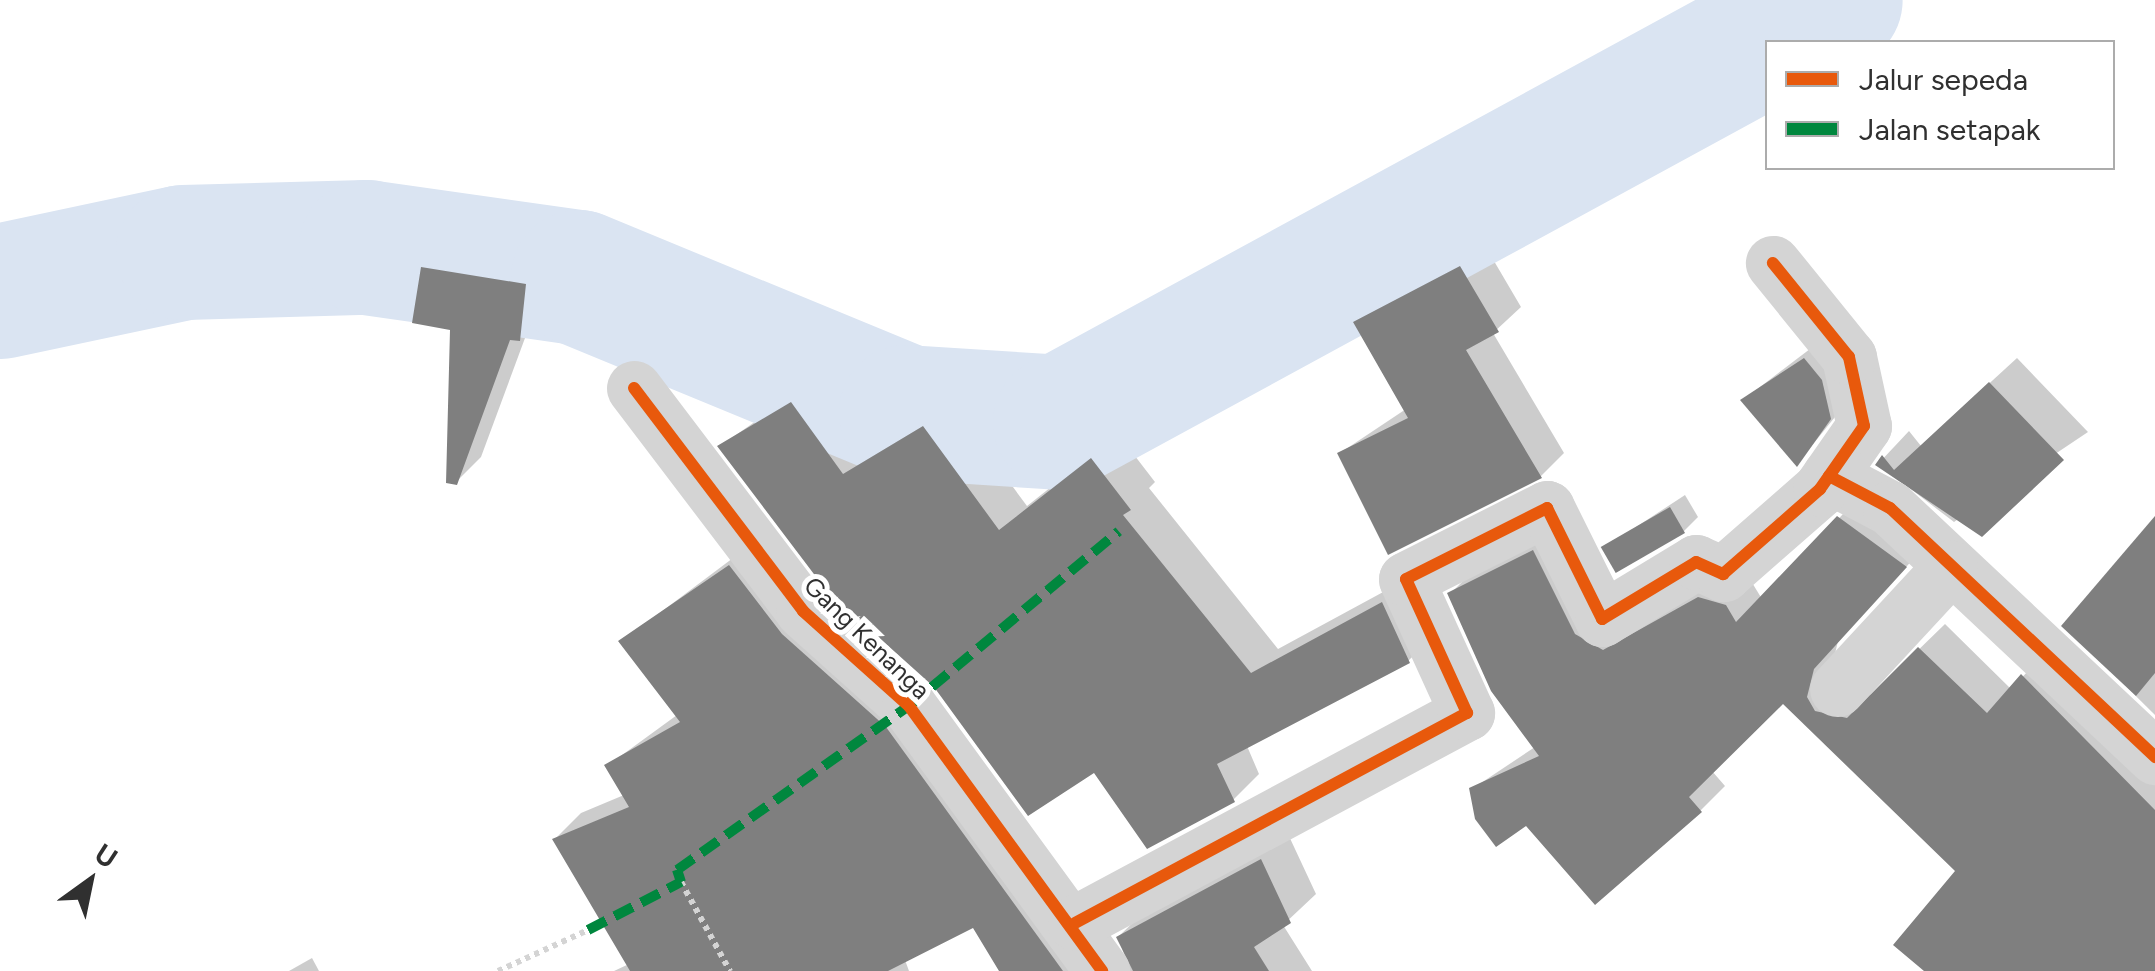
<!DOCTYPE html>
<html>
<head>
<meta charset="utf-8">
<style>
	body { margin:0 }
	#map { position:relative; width:2155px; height:971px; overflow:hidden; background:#fff; font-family:Figtree,sans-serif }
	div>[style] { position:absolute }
	.shadow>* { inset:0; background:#0003 }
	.river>* { height:135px; margin:-67.5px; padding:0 67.5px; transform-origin:67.5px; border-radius:67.5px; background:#dae4f2 }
	.building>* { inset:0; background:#7f7f7f; transform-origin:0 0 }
	.path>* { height:6px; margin-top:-3px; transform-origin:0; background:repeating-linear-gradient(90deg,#d4d4d4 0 5px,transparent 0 10px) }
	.minor>* { height:55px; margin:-27.5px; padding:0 27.5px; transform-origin:27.5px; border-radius:27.5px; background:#d4d4d4 }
	.quiet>* { height:10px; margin-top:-5px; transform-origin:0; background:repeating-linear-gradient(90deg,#00873e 0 20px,transparent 0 30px) }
	.cycleway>* { height:12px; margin:-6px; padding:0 6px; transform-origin:6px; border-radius:6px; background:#e8590c }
	span { translate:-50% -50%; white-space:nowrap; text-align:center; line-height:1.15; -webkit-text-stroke:10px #fff; paint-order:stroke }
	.street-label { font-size:25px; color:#303030 }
	.legend { position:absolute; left:1765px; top:40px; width:350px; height:130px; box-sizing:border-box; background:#fff; border:2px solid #acacac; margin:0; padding:12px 18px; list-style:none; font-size:30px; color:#303030 }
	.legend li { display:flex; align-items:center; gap:20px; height:50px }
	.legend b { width:50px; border:2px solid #acacac }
	.north { position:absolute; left:40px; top:831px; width:100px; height:100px; -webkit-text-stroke:8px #fff; paint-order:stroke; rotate:33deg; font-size:28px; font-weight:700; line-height:40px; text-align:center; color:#303030 }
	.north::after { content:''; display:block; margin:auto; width:35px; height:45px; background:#303030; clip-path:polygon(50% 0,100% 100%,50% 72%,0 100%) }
</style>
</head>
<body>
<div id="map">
	<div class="shadow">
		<div style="clip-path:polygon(448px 243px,550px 260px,544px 314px,528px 330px,481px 457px,456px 482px,453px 328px,423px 268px)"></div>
		<div style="clip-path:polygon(1484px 244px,1521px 307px,1493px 333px,1564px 453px,1541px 476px,1340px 453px,1406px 409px,1356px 322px,1380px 299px)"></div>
		<div style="clip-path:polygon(1831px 333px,1856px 391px,1797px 464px,1743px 400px)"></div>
		<div style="clip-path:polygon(2017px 358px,2088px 432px,1954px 522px,1878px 464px,1909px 431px,1921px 446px)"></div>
		<div style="clip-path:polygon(818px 378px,870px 450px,950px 402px,1027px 506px,1118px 434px,1155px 482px,1149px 488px,1278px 649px,1409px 578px,1435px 635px,1408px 661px,1247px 746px,1259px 774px,1233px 800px,1095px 769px,936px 686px,720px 446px)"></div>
		<div style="clip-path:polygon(1864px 492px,1930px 541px,1838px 641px,1831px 671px,1841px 688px,1872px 695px,1945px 624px,2011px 689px,2047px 651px,2155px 747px,2155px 971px,1928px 971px,1959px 871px,1783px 701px,1712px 771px,1725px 786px,1700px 811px,1526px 822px,1472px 789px,1535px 747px,1450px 594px,1475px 569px,1558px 527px,1599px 609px,1725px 574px,1751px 581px,1762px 599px)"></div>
		<div style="clip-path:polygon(1685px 495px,1698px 517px,1684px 531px,1604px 548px)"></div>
		<div style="clip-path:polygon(2155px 520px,2155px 715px,2065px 626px)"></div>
		<div style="clip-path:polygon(757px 540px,1114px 971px,1002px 971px,974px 925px,905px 960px,909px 971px,614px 971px,629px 964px,555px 839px,581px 813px,624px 795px,607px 766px,677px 715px,621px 642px)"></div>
		<div style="clip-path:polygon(1288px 834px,1316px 894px,1283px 925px,1312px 971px,1130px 971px,1118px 937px,1146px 910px)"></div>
		<div style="clip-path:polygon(312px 958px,319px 971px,289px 971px)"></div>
	</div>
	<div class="river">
		<div style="left:0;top:291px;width:187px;rotate:-12deg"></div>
		<div style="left:183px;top:252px;width:183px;rotate:-1.6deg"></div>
		<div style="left:366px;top:247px;width:214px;rotate:8.1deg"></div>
		<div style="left:578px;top:277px;width:355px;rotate:22.4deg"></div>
		<div style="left:906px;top:412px;width:154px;rotate:3.7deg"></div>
		<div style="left:1060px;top:422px;width:882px;rotate:-28.57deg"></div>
	</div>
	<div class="building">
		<div style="clip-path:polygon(1460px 266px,1499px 332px,1466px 350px,1542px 478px,1388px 555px,1337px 453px,1408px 418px,1353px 322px)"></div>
		<div style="clip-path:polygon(421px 267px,526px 284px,520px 341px,510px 340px,457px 485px,446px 483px,450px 330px,412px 323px)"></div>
		<div style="clip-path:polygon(1804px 358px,1822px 380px,1831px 419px,1797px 467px,1740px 400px)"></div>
		<div style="clip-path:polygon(1989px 382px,2064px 460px,1982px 537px,1875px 465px,1882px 455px,1894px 470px)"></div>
		<div style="clip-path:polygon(791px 402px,843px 474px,923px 426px,999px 530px,1091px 458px,1131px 510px,1123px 515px,1251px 673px,1382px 602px,1410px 663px,1217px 764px,1235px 802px,1147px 849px,1094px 773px,1028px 816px,934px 687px,826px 590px,717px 446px)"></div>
		<div style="left:1670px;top:507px;width:30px;height:80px;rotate:60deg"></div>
		<div style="clip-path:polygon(1837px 516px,1907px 567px,1814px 669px,1807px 697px,1815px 711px,1847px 718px,1918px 647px,1987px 713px,2021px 674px,2155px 810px,2155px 971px,1924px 971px,1893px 945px,1955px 871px,1783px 704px,1689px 797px,1702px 812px,1595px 905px,1526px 826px,1496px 847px,1475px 819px,1469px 788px,1539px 756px,1491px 691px,1447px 593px,1533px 550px,1575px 634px,1603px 650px,1698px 597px,1726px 605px,1736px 622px)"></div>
		<div style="clip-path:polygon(2155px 516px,2155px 673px,2136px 696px,2061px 626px)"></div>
		<div style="clip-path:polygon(729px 565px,782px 634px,886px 727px,1063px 971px,999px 971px,973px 928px,888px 971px,630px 971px,552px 839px,629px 807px,604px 765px,680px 722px,618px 641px)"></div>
		<div style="clip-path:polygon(1261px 859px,1291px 923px,1254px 947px,1269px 971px,1133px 971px,1116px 937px)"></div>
	</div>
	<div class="path">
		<div style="left:681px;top:882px;width:102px;rotate:61.2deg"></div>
		<div style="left:498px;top:971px;width:99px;rotate:-24.5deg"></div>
	</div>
	<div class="minor">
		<div style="left:634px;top:388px;width:280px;rotate:52.8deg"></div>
		<div style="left:803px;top:611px;width:142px;rotate:41.9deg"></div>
		<div style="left:909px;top:706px;width:328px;rotate:53.9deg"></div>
		<div style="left:1829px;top:476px;width:69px;rotate:27.7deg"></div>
		<div style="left:1890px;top:508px;width:364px;rotate:43.2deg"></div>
		<div style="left:1837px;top:689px;width:166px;rotate:-47.2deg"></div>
		<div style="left:1075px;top:923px;width:445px;rotate:-28.2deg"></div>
		<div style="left:1467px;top:713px;width:147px;rotate:-114.5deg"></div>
		<div style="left:1406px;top:579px;width:158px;rotate:-26.7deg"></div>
		<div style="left:1547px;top:508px;width:124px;rotate:63.6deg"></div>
		<div style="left:1602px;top:619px;width:110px;rotate:-31.2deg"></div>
		<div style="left:1696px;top:562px;width:30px;rotate:24deg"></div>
		<div style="left:1723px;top:574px;width:129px;rotate:-41.2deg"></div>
		<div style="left:1820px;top:489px;width:77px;rotate:-55.1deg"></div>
		<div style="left:1864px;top:426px;width:71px;rotate:-102.3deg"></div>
		<div style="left:1849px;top:357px;width:121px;rotate:-129deg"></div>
	</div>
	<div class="quiet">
		<div style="left:588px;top:930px;width:105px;rotate:-27.3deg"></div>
		<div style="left:681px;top:882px;width:13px;rotate:-108deg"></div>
		<div style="left:677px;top:870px;width:284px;rotate:-35.3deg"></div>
		<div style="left:909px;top:706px;width:273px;rotate:-39.8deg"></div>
	</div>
	<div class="cycleway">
		<div style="left:634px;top:388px;width:280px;rotate:52.8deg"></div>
		<div style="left:803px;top:611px;width:142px;rotate:41.9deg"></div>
		<div style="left:909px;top:706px;width:328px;rotate:53.9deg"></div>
		<div style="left:1829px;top:476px;width:69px;rotate:27.7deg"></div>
		<div style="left:1890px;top:508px;width:364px;rotate:43.2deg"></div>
		<div style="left:1075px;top:923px;width:445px;rotate:-28.2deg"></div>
		<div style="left:1467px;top:713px;width:147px;rotate:-114.5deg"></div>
		<div style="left:1406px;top:579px;width:158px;rotate:-26.7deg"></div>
		<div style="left:1547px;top:508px;width:124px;rotate:63.6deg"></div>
		<div style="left:1602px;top:619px;width:110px;rotate:-31.2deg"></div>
		<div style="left:1696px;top:562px;width:30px;rotate:24deg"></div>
		<div style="left:1723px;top:574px;width:129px;rotate:-41.2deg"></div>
		<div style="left:1820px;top:489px;width:77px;rotate:-55.1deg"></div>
		<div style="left:1864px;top:426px;width:71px;rotate:-102.3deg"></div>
		<div style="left:1849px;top:357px;width:121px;rotate:-129deg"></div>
	</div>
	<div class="street-label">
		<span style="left:867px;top:638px;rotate:44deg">Gang Kenanga</span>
	</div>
	<ul class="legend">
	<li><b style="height:12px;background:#e8590c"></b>Jalur sepeda</li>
	<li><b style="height:12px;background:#00873e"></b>Jalan setapak</li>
	</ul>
	<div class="north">U</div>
</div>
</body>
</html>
